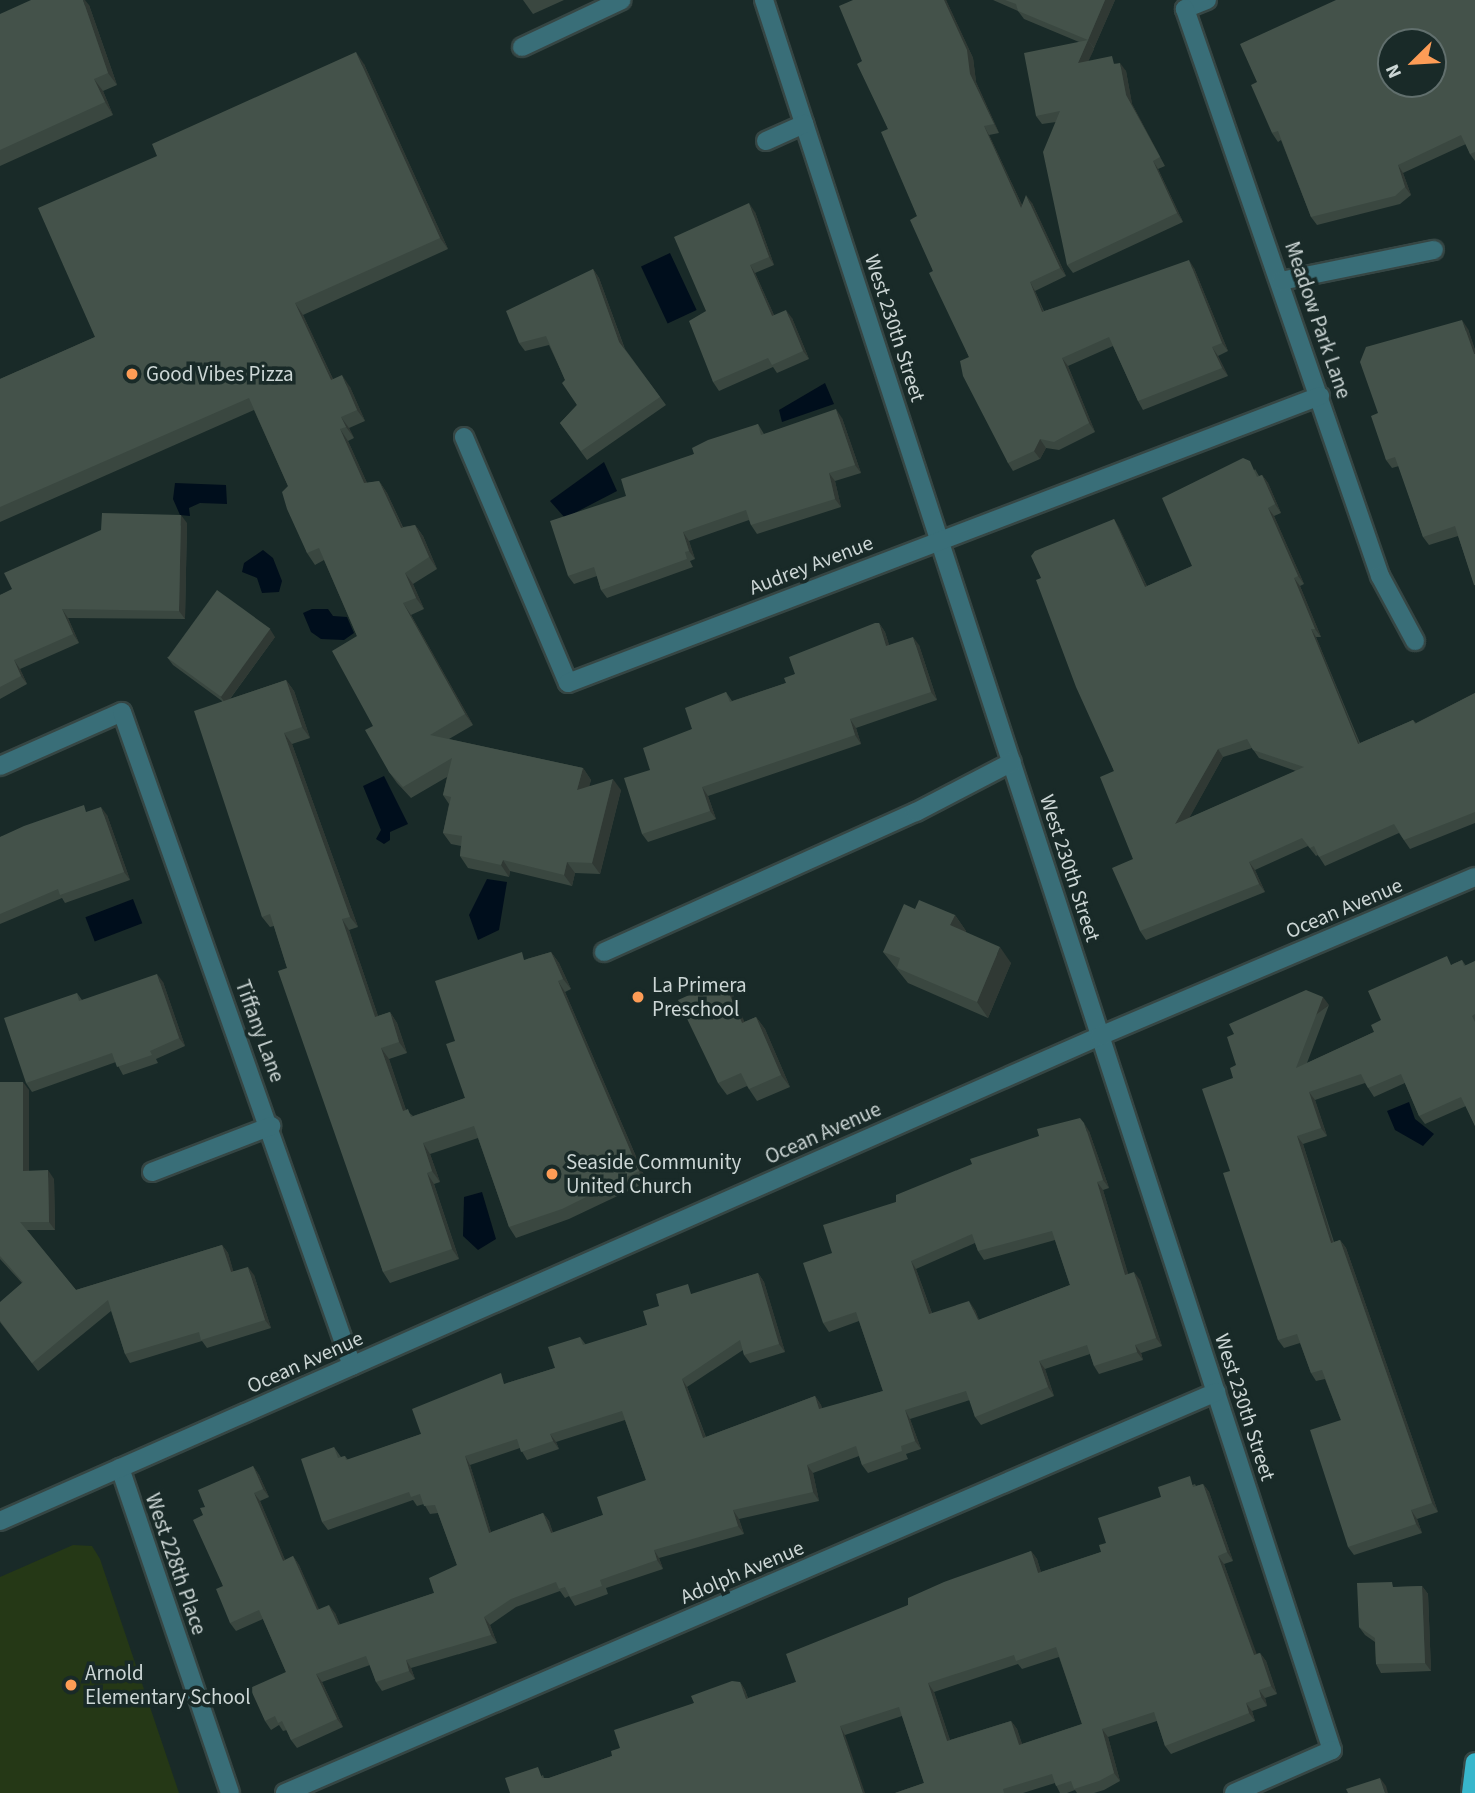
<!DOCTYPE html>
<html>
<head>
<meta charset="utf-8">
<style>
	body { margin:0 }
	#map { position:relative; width:1475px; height:1793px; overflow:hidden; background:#192a28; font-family:"Source Sans 3",sans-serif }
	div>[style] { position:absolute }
	.green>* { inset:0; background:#253816 }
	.water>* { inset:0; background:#000e1c; transform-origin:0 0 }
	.roads { filter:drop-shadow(2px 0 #364644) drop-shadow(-2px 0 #364644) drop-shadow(0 2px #364644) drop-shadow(0 -2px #364644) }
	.minor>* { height:18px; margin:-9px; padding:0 9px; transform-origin:9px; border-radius:9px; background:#396e78 }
	.major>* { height:18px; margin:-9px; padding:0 9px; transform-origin:9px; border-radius:9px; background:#38b6cb }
	.wall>* { inset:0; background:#3a4740 }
	.shaded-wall>* { inset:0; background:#303934; transform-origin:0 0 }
	.building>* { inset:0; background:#44524a; transform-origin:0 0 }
	.dots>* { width:19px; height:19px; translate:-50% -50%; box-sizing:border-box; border:4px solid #192a28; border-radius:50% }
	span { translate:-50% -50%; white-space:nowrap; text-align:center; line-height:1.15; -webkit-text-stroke:7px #192a28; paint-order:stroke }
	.street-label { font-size:21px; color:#ccd6d5 }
	.poi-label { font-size:21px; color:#ccd6d5 }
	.left { translate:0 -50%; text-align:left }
	.north { position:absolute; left:1377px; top:28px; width:70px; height:70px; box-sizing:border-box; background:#192a28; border:2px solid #616f6d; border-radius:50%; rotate:246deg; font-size:19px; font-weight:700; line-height:28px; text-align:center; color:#ccd6d5 }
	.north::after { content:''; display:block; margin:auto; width:24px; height:32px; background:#fd9c56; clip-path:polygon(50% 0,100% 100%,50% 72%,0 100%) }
</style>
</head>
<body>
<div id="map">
	<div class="green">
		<div style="clip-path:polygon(73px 1545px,92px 1546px,100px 1559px,179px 1793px,0 1793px,0 1577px)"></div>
	</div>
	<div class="water">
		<div style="left:670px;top:253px;width:63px;height:32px;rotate:65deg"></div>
		<div style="clip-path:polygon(825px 383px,834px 404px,782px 422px,779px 410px)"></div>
		<div style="clip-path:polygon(604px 462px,617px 491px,565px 518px,550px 501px)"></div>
		<div style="clip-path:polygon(175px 483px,226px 485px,227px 504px,200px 503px,189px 508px,190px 516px,180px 515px,173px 499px)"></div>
		<div style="clip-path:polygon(263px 550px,273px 558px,282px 581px,279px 592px,262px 593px,257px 578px,242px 572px,244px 563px)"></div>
		<div style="clip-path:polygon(312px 609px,328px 609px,333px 616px,347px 617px,354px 633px,344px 640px,321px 639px,311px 632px,303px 613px)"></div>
		<div style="clip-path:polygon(384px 776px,408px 824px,390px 832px,390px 840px,384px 844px,376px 839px,381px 830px,363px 786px)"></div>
		<div style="clip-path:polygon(487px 879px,507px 882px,499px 930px,478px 940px,469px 915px)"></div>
		<div style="left:133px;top:899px;width:26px;height:51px;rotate:69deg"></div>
		<div style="clip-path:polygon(1409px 1102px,1415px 1119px,1434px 1134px,1423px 1146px,1395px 1130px,1387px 1111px)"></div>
		<div style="clip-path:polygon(482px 1192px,496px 1239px,478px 1250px,463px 1236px,464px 1197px)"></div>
	</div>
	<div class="roads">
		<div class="minor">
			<div style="left:764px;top:0;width:1840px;rotate:72.02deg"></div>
			<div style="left:1332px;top:1750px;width:107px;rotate:156.3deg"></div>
			<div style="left:1207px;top:0;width:24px;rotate:158deg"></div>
			<div style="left:1185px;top:9px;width:600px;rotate:71.02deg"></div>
			<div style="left:1380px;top:576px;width:74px;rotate:61.7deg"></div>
			<div style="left:522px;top:47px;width:110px;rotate:-25.2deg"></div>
			<div style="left:766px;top:141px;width:42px;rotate:-24.1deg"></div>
			<div style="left:1281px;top:281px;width:156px;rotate:-11.5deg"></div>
			<div style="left:464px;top:437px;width:267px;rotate:67.1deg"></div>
			<div style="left:568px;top:683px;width:805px;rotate:-20.89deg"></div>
			<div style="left:0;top:766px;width:133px;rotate:-23.9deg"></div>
			<div style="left:122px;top:712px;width:693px;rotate:70.62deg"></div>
			<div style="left:604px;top:952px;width:342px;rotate:-24.2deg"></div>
			<div style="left:916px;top:812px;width:108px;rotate:-27.5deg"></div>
			<div style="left:152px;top:1172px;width:128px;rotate:-21.1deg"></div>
			<div style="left:120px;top:1468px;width:343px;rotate:71.3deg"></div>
			<div style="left:0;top:1521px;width:1202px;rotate:-23.79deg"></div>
			<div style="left:1100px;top:1036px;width:407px;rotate:-23deg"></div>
			<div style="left:285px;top:1793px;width:1014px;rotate:-23.3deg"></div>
		</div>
		<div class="major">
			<div style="left:1471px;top:1793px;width:31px;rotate:-83deg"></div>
		</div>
	</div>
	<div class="wall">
		<div style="clip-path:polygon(523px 0,564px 0,533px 14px)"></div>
		<div style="clip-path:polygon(853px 0,946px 0,973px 58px,976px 82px,999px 133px,989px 135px,1022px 205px,1032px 203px,1066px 276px,1035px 291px,1044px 311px,1194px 268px,1228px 351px,1218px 356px,1228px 376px,1143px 410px,1138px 401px,1113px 346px,1068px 366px,1095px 432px,1059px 450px,1046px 448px,1040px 459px,1013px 471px,1008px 463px,969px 357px,933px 271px,917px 216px,888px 129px,862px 61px)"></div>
		<div style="clip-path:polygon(993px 0,1115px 0,1094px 48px,1093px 48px,1094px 49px,1088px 61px,1117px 64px,1126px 71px,1132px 104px,1165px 166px,1158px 169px,1183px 222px,1073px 273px,1067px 265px,1056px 122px,1042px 124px,1036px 116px,1079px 42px,1024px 19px,1018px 11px)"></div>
		<div style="clip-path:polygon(1475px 0,1475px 161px,1470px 154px,1466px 144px,1403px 173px,1411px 195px,1400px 204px,1317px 225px,1311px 217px,1281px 140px,1278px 142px,1272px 133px)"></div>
		<div style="clip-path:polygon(89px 5px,117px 85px,103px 91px,113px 115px,0 166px,0 14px)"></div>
		<div style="clip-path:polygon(364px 64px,448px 249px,303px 315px,333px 379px,350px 387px,365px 421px,349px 428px,354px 438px,348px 441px,367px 483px,379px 481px,387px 493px,403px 527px,415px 525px,423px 536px,437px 569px,413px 584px,424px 609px,411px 615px,473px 725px,449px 739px,583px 768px,591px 780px,589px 786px,621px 790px,600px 874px,575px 873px,572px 886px,510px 871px,509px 877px,468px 868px,460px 856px,461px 846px,451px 844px,443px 833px,449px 804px,443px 795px,447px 777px,411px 798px,397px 783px,389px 772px,373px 726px,357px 636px,324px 560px,315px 565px,307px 553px,288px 486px,254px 410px,0 522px,0 379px,95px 337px)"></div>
		<div style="clip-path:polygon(755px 212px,774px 265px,755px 273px,774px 315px,792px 318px,809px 359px,777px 373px,773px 367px,719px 391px,713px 382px,706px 311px)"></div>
		<div style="clip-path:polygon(593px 269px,599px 278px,625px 349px,666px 405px,587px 460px,560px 423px,577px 405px,549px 345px,525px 351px,519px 343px)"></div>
		<div style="clip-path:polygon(1468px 329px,1475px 350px,1475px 586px,1458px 536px,1429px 545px,1423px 537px,1399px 466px,1392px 468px,1386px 460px,1378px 413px)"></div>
		<div style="clip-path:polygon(842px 418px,861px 473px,835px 481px,841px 507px,757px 534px,751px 525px,749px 520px,689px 541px,695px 559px,690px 561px,693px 567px,607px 598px,601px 590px,597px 576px,574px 584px,568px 576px,626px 496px,694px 454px,758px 424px,764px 434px)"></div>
		<div style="clip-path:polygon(evenodd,1255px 469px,1259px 476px,1262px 475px,1268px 483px,1281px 513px,1274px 516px,1304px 584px,1300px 586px,1321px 637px,1316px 637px,1360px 743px,1413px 720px,1416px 723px,1475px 693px,1475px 823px,1410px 849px,1399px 833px,1325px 866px,1318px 855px,1316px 856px,1308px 846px,1255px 870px,1265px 892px,1146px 940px,1140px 931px,1133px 859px,1114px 771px,1041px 578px,1114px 519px,1119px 528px,1147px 586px,1192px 566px,1255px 469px,1252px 748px,1259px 758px,1296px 771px,1189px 818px,1223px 757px,1252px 748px)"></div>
		<div style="clip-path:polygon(187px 523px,185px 619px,68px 618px,79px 643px,20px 669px,27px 684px,0 699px,0 595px)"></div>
		<div style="clip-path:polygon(879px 623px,885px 632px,889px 645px,919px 645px,937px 700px,856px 728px,861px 744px,708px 796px,716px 819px,648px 842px,642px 834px,650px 770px,692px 729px,726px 692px,732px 701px,786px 683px,795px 674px)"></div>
		<div style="clip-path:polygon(275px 637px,230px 699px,286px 680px,294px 691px,310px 738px,292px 744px,358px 927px,349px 930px,378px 1016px,390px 1012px,397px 1023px,407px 1053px,389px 1059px,406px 1110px,413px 1116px,465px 1098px,455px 1041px,527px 959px,551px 952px,559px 963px,571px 989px,565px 992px,647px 1182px,569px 1219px,516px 1238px,509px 1227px,478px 1138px,430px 1154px,440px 1182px,434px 1184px,459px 1259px,390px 1283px,383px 1272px,274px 926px,270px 927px,262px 917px,222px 701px,173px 665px,167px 657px)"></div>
		<div style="clip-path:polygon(88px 812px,107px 815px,130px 880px,65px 903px,62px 898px,0 924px,0 837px)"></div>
		<div style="clip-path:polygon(915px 909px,955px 915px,966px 931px,965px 932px,1011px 963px,988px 1018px,908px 983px,883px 952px)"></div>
		<div style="clip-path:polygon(1462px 960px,1466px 966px,1475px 961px,1475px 1126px,1466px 1106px,1425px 1124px,1419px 1116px,1405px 1083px,1374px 1097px,1365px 1083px,1315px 1100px,1327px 1136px,1303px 1144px,1334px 1242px,1340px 1240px,1346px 1248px,1438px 1512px,1417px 1519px,1422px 1533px,1354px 1555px,1348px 1547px,1341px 1420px,1325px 1379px,1316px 1381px,1311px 1373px,1300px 1343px,1284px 1348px,1278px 1340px,1230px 1171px,1233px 1078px,1236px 1065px,1329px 1005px,1307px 1063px,1374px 1032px,1381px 1020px,1453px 964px)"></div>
		<div style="clip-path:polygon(723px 980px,732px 992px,744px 1022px,756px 1017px,765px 1029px,790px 1087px,757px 1101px,747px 1086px,727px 1095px,718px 1083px)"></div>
		<div style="clip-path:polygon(163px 982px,185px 1046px,156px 1059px,158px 1063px,123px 1075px,116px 1062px,32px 1092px,26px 1083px,77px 993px,82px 1000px)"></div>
		<div style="clip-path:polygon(0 1082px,29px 1090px,29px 1171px,54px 1179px,55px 1230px,27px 1230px,76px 1290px,222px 1245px,228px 1253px,233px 1271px,254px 1275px,271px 1328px,207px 1348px,202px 1341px,130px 1363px,125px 1354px,111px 1311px,38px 1371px,0 1322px,22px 1283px,0 1259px)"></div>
		<div style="clip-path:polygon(evenodd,1089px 1131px,1109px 1188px,1103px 1190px,1128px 1274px,1140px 1280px,1162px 1346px,1141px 1353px,1143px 1360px,1099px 1374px,1094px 1366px,1090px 1354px,1045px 1369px,1054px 1396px,981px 1425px,975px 1417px,970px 1400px,910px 1419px,921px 1449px,906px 1454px,908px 1459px,868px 1473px,862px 1465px,859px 1456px,813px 1473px,819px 1501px,739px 1519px,744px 1534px,659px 1558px,663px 1569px,606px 1588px,608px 1594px,575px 1606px,569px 1596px,565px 1598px,560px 1591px,516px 1607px,490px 1625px,497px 1643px,411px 1668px,415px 1679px,382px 1691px,376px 1682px,370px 1665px,322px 1682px,343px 1727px,297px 1748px,291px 1740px,287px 1730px,283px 1731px,279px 1725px,271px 1730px,265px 1721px,286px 1672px,263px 1619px,236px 1631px,230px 1623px,223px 1586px,203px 1515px,205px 1507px,253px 1466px,259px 1475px,269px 1497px,260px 1501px,285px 1560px,293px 1556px,299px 1565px,318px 1609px,335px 1613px,340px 1625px,434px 1593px,457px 1565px,438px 1513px,430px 1514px,424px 1504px,417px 1506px,413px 1500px,328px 1530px,322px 1522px,334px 1447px,341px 1457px,345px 1456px,348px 1460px,421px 1434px,507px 1383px,555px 1368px,580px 1337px,586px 1345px,647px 1325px,694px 1294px,758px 1273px,764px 1282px,785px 1352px,750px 1363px,744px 1355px,743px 1350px,687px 1387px,706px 1437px,815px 1396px,821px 1405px,822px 1409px,883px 1391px,859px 1321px,829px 1332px,823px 1323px,832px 1253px,896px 1202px,1089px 1131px,1055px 1240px,1070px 1285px,979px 1320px,975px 1310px,932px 1313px,916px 1269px,975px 1243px,978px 1251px,984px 1260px,1055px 1240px,1089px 1131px,625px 1420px,646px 1480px,603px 1515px,553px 1533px,549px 1521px,543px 1513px,491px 1532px,470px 1465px,520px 1448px,527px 1460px,559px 1449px,556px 1442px,625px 1420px)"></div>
		<div style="clip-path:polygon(evenodd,1195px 1484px,1196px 1486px,1203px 1484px,1209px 1492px,1233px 1561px,1224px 1564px,1256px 1654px,1260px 1653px,1266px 1661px,1277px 1694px,1265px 1698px,1267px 1706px,1252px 1711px,1255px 1721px,1171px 1754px,1165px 1746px,1157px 1721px,1108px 1737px,1120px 1781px,1104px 1790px,1094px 1793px,1077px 1793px,1075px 1790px,1067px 1793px,1060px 1793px,1055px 1783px,1023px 1793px,895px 1793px,924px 1783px,902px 1716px,845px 1735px,510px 1793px,543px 1775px,544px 1778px,549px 1778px,612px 1756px,620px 1748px,694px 1703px,740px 1682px,745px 1690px,748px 1698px,796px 1682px,908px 1605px,1031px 1551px,1037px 1559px,1041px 1572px,1101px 1552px,1106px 1543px,1161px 1497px,1195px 1484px,1059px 1657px,1082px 1724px,1022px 1744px,1017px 1729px,1011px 1721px,950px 1740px,934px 1692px,1018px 1664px,1022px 1669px,1059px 1657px)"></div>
		<div style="clip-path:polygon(1422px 1586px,1428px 1594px,1431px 1671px,1381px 1673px,1376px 1664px,1375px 1642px,1365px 1635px,1359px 1627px,1396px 1587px)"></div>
	</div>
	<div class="shaded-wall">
		<div style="clip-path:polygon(83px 0,85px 0,89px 5px,117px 85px,108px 73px)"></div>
		<div style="clip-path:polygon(944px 0,946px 0,973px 58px,976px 82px,999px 133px,994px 124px,970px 74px)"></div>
		<div style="clip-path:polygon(1105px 0,1115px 0,1094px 48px,1088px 40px)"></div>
		<div style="clip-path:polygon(1088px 40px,1094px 49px,1084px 71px,1078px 63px)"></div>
		<div style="clip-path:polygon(356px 52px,364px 64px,448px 249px,440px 238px)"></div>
		<div style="clip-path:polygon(1120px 63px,1126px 71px,1132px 104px,1165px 166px,1160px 157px,1126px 95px)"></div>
		<div style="clip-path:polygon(94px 79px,103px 91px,113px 115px,105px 102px)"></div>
		<div style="clip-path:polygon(984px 126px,989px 135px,1027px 216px,1021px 208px)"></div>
		<div style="clip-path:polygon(1153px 161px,1158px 169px,1183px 222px,1177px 213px)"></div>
		<div style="clip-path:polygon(1398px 165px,1403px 173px,1411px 195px,1405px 187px)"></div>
		<div style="clip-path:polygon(1026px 195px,1032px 203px,1066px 276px,1060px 268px)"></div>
		<div style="clip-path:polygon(749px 203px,755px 212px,774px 265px,769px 257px)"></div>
		<div style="clip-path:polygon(1189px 260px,1194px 268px,1228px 351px,1222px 343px)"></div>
		<div style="clip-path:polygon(750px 265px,755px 273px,778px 324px,772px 316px)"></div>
		<div style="clip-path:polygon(593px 269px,599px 278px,625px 350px,619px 342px)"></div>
		<div style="clip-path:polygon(1030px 282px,1035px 291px,1047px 320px,1042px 312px)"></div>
		<div style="clip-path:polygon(295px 303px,303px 315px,339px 392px,331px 380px)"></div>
		<div style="clip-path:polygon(786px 310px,792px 318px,809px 359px,803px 351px)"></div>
		<div style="clip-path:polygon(1462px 320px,1468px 329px,1475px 350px,1475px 356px)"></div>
		<div style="clip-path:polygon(1212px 347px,1218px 356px,1228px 376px,1222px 368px)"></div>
		<div style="clip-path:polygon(1062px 358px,1068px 366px,1095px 432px,1089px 423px)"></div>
		<div style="clip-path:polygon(342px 375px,350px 387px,365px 421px,357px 410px)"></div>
		<div style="clip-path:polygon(836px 409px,842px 418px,861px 473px,855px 465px)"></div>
		<div style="clip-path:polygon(341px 417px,349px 428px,354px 438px,346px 427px)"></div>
		<div style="clip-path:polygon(340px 429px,348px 441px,372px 494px,364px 483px)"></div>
		<div style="clip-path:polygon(1040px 439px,1046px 448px,1040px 459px,1034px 451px)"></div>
		<div style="clip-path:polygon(829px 473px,835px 481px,841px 507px,835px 499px)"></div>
		<div style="clip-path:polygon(1262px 475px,1268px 483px,1281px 513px,1275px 504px)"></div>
		<div style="clip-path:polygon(379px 481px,387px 493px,408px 539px,401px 528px)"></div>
		<div style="clip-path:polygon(1268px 508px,1274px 516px,1304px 584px,1298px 576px)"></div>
		<div style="clip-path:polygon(181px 515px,187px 523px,185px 619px,179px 611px)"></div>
		<div style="clip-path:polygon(1114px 519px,1119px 528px,1151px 595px,1145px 587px)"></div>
		<div style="clip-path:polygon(415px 525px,423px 536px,437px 569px,429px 557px)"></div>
		<div style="clip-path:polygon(683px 532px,689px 541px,695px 559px,689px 551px)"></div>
		<div style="clip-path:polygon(405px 573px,413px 584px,424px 609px,416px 598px)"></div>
		<div style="clip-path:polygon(1294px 578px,1300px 586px,1321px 637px,1315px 629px)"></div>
		<div style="clip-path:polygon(403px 603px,411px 615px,473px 725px,465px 714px)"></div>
		<div style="clip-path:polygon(62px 609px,68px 618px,79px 643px,73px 634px)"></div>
		<div style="clip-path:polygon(879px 623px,885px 632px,892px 654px,886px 646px)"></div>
		<div style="clip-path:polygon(270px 629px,275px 637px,226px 704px,220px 696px)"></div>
		<div style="clip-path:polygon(1311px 629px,1316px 637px,1363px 753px,1358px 744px)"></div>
		<div style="clip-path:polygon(913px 637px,919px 645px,937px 700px,931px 692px)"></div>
		<div style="clip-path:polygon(14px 660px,20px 669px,27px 684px,21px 676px)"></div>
		<div style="clip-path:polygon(286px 680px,294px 691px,310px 738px,302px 727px)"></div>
		<div style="clip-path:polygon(850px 719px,856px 728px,861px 744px,855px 735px)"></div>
		<div style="clip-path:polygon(284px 733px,292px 744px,358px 927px,350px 917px)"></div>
		<div style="clip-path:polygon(1218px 749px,1223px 757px,1181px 833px,1175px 824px)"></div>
		<div style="clip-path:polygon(583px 768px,591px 780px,585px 802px,577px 790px)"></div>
		<div style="clip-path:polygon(613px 779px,621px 790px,600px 874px,592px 863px)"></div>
		<div style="clip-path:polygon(702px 787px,708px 796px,716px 819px,710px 811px)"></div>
		<div style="clip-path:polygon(101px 807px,107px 815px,130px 880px,124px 872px)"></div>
		<div style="clip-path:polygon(503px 860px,510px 871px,509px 877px,501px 865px)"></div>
		<div style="clip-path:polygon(567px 862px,575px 873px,572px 886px,564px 875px)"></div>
		<div style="clip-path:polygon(1249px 862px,1255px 870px,1265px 892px,1259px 884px)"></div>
		<div style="clip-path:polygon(955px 915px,966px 931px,961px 941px,950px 925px)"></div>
		<div style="clip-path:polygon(342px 919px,349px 930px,382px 1028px,375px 1017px)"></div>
		<div style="clip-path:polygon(1000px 947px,1011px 963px,988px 1018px,977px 1002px)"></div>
		<div style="clip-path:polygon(551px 952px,559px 963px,571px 989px,563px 979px)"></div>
		<div style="clip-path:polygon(157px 974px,163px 982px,185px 1046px,179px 1038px)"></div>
		<div style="clip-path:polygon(723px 980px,732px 992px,750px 1035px,742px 1023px)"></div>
		<div style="clip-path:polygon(558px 981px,565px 992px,647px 1182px,639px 1171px)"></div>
		<div style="left:1323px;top:997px;width:10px;height:76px;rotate:53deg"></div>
		<div style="clip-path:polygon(390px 1012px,397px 1023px,407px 1053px,399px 1042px)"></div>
		<div style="clip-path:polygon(756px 1017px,765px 1029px,790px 1087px,781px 1075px)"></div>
		<div style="clip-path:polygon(381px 1048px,389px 1059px,410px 1122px,403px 1111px)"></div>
		<div style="clip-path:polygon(23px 1082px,29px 1090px,29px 1179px,23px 1171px)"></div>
		<div style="clip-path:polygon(1309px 1092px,1315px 1100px,1327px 1136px,1321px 1128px)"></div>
		<div style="clip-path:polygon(1084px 1123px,1089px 1131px,1109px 1188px,1103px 1180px)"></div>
		<div style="clip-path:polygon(1297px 1136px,1303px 1144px,1336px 1252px,1331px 1243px)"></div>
		<div style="clip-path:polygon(423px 1143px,430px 1154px,440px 1182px,432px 1171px)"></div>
		<div style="clip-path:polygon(48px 1170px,54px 1179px,55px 1230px,49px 1222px)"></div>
		<div style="clip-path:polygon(427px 1173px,434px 1184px,459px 1259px,452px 1249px)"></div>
		<div style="clip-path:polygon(1097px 1182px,1103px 1190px,1131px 1283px,1125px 1275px)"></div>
		<div style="clip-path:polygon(1340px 1240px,1346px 1248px,1438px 1512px,1432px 1503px)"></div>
		<div style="clip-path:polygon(222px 1245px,228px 1253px,236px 1280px,231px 1272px)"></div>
		<div style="clip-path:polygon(911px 1261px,916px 1269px,935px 1322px,929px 1314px)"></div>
		<div style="clip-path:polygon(248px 1267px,254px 1275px,271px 1328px,265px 1320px)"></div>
		<div style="clip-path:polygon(1134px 1272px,1140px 1280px,1162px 1346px,1156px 1338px)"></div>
		<div style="clip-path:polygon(758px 1273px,764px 1282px,785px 1352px,779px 1344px)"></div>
		<div style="clip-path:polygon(969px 1301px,975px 1310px,983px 1329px,978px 1320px)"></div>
		<div style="clip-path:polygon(1135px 1345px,1141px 1353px,1143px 1360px,1137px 1352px)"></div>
		<div style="clip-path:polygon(1039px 1361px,1045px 1369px,1054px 1396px,1048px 1387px)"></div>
		<div style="clip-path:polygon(682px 1379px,687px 1387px,709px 1446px,703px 1438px)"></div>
		<div style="clip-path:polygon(815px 1396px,821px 1405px,825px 1418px,819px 1409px)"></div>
		<div style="clip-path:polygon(905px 1410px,910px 1419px,921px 1449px,915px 1441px)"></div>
		<div style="clip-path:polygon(550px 1434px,556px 1442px,559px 1449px,553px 1441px)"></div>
		<div style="clip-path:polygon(465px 1456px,470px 1465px,494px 1541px,489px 1533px)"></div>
		<div style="clip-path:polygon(807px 1465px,813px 1473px,819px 1501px,813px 1492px)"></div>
		<div style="clip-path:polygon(253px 1466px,259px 1475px,269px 1497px,263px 1489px)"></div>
		<div style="clip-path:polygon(1203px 1484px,1209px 1492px,1233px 1561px,1227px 1552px)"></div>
		<div style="clip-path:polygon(254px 1493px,260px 1501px,289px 1569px,283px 1561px)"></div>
		<div style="clip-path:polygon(733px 1510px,739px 1519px,744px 1534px,738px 1526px)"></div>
		<div style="clip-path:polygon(1411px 1510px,1417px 1519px,1422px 1533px,1416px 1524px)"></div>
		<div style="clip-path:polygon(543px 1513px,549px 1521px,556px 1542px,551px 1533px)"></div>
		<div style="clip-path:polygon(654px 1550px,659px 1558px,663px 1569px,657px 1560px)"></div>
		<div style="clip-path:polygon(1031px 1551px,1037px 1559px,1044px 1582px,1038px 1573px)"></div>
		<div style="clip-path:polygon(293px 1556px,299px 1565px,323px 1618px,317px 1610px)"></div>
		<div style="clip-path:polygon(1218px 1556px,1224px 1564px,1260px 1663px,1254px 1655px)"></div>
		<div style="clip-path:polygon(1422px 1586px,1428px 1594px,1431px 1671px,1425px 1663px)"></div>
		<div style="clip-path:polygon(329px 1605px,335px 1613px,344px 1634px,338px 1625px)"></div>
		<div style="clip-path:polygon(484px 1617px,490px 1625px,497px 1643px,491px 1635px)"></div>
		<div style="clip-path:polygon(1260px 1653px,1266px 1661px,1277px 1694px,1271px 1686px)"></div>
		<div style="clip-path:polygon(406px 1660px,411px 1668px,415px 1679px,409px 1671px)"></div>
		<div style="clip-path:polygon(316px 1674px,322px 1682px,343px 1727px,337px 1719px)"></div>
		<div style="clip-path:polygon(740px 1682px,745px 1690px,751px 1707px,746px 1699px)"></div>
		<div style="clip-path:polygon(928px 1683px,934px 1692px,953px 1749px,947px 1741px)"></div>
		<div style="clip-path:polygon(1259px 1690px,1265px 1698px,1267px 1706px,1261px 1697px)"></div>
		<div style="clip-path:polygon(1246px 1703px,1252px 1711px,1255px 1721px,1249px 1713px)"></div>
		<div style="clip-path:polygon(1011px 1721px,1017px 1729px,1025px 1753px,1019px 1745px)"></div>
		<div style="clip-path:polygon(840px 1726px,845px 1735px,865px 1793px,863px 1793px)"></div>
		<div style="clip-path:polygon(1102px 1729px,1108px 1737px,1120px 1781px,1114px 1773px)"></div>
		<div style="clip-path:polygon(1380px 1778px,1386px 1786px,1388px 1793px,1385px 1793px)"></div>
	</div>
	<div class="building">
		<div style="clip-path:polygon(31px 0,83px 0,108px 73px,94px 79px,105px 102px,0 150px,0 14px)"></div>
		<div style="clip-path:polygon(853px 0,944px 0,967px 50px,970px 74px,994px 124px,984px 126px,1021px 208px,1026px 195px,1060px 268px,1030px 282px,1042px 312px,1189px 260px,1222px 343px,1212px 347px,1222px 368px,1138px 401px,1109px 337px,1062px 358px,1089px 423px,1054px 442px,1040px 439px,1034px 451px,1008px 463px,963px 376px,960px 361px,969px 357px,929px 273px,933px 271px,910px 220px,917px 216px,881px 132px,888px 129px,857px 64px,862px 61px,839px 6px)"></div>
		<div style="clip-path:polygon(1005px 0,1105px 0,1088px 40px,1018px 11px,1016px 4px)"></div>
		<div style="clip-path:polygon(evenodd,1336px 0,1475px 0,1475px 152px,1470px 154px,1461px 135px,1398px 165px,1405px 187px,1395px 196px,1311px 217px,1278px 131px,1272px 133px,1251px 85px,1257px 82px,1240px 44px,1336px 0,1391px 42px,1433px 42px,1433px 84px,1391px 84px,1391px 42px)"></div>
		<div style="clip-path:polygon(1088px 40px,1078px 63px,1112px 56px,1114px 64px,1120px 63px,1126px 95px,1160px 157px,1153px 161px,1177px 213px,1067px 265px,1043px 152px,1060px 111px,1036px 116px,1024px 53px)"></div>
		<div style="clip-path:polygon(356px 52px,440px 238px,295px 303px,331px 380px,342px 375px,357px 410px,341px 417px,346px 427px,340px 429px,364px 483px,379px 481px,401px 528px,415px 525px,429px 557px,405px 573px,416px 598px,403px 603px,465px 714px,430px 735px,583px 768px,577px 790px,613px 779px,592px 863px,567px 862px,564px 875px,503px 860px,501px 865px,460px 856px,462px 836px,443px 833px,451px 797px,443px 795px,452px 758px,403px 787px,389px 772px,365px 730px,373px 726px,332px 651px,357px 636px,319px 548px,307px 553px,287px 509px,282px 492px,288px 486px,249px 398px,0 507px,0 379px,95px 337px,38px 208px,157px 156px,152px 144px)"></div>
		<div style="clip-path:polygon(749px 203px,769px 257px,750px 265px,772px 316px,786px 310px,803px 351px,772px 365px,768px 358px,713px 382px,689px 321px,706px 311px,674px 237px)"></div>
		<div style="clip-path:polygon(593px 269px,619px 342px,660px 397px,581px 451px,560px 423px,577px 405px,562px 383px,565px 380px,546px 336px,519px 343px,506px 311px)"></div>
		<div style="clip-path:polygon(1462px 320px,1474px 354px,1475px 354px,1475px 585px,1474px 585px,1455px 526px,1423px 537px,1395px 457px,1386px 460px,1371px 416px,1378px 413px,1360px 362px,1366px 347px)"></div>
		<div style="clip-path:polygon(836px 409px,855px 465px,829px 473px,835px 499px,751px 525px,746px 510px,683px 532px,689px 551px,685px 552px,687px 559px,601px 590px,594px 567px,568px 576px,550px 521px,626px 496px,621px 479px,694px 454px,692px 448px,708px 440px,758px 424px,761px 435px)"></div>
		<div style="clip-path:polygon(evenodd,1243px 458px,1250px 461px,1257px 477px,1262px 475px,1275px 504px,1268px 508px,1298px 576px,1294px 578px,1315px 629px,1311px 629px,1358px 744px,1413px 720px,1415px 724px,1475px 693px,1475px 812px,1404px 840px,1394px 824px,1319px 857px,1314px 846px,1310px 848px,1302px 838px,1249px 862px,1259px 884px,1140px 931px,1112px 868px,1133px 859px,1100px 777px,1114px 771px,1076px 687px,1036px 580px,1041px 578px,1031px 556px,1035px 551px,1114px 519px,1145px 587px,1192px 566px,1162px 498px,1243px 458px,1247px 739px,1253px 750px,1304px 767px,1175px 824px,1218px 749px,1247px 739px)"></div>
		<div style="clip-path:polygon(102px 513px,181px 515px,179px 611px,62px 609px,73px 634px,14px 660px,21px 676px,0 687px,0 595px,12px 589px,4px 573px,101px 530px)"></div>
		<div style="left:217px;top:590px;width:66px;height:84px;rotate:36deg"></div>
		<div style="clip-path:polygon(875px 623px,879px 623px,886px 646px,913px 637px,931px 692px,850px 719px,855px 735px,702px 787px,710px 811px,642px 834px,624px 778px,650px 770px,643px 748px,692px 729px,685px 708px,726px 692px,730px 702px,786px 683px,784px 678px,795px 674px,789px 657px)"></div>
		<div style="clip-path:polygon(286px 680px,302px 727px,284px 733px,350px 917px,342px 919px,375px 1017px,390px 1012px,399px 1042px,381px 1048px,403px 1111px,408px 1109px,411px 1117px,465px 1098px,446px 1044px,455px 1041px,435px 981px,522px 952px,524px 960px,551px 952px,563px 979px,558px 981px,639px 1171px,562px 1209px,509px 1227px,474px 1126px,423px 1143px,432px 1171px,427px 1173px,452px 1249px,383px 1272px,278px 971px,287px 968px,270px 914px,262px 917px,194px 711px)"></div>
		<div style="clip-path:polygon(84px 805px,86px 812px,101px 807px,124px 872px,60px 895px,58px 889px,0 914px,0 837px,24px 826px)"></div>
		<div style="clip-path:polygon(919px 900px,955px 915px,950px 925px,1000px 947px,977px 1002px,897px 968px,900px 958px,883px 952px,904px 904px,915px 909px)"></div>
		<div style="clip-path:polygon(1447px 956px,1451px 965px,1462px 960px,1464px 966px,1475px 961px,1475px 1014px,1472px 1016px,1475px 1022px,1475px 1126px,1461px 1097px,1419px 1116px,1401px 1074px,1368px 1088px,1361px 1074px,1309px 1092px,1321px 1128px,1297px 1136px,1331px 1243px,1340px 1240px,1432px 1503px,1411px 1510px,1416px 1524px,1348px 1547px,1310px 1430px,1341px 1420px,1322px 1370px,1311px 1373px,1297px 1334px,1278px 1340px,1223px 1173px,1230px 1171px,1202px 1089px,1233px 1078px,1230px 1068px,1236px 1065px,1227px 1037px,1234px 1034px,1229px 1024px,1306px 990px,1323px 997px,1296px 1068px,1374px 1032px,1371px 1025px,1381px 1020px,1368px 991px)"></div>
		<div style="clip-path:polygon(157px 974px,179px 1038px,150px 1051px,152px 1055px,117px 1067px,112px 1053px,26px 1083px,4px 1018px,77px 993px,79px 1001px)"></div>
		<div style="clip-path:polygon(723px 980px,742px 1023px,756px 1017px,781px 1075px,749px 1089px,741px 1073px,718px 1083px,678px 1000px)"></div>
		<div style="clip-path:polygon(0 1082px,23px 1082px,23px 1171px,48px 1170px,49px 1222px,20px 1222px,76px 1290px,222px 1245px,231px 1272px,248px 1267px,265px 1320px,201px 1340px,199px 1332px,125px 1354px,108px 1300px,32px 1363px,0 1321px,0 1302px,23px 1282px,0 1256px)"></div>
		<div style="clip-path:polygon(evenodd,1080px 1118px,1084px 1123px,1103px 1180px,1097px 1182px,1125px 1275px,1134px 1272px,1156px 1338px,1135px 1345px,1137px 1352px,1094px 1366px,1087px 1345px,1039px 1361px,1048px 1387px,975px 1417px,966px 1391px,905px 1410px,915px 1441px,901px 1446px,902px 1451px,862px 1465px,856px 1446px,807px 1465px,813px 1492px,733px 1510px,738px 1526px,654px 1550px,657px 1560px,600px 1580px,602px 1586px,570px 1597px,565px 1587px,559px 1589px,556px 1582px,511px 1599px,484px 1617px,491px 1635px,406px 1660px,409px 1671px,376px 1682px,366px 1656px,316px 1674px,337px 1719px,291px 1740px,282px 1721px,278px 1723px,275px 1716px,265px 1721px,250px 1688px,286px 1672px,259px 1610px,230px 1623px,216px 1589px,223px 1586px,193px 1520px,203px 1515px,200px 1508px,205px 1507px,198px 1490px,253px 1466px,263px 1489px,254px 1493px,283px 1561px,293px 1556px,317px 1610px,329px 1605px,338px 1625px,434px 1593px,429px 1578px,457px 1565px,435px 1505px,424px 1506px,420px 1494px,411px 1497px,409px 1492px,322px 1522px,301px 1459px,334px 1447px,338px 1458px,345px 1456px,346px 1460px,421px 1434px,412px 1409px,501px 1373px,504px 1384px,555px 1368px,548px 1347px,580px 1337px,583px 1345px,647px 1325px,643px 1311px,659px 1306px,656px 1294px,688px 1284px,691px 1294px,758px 1273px,779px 1344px,744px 1355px,740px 1340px,682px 1379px,703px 1438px,815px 1396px,819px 1409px,883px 1391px,856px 1312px,823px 1323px,803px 1263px,832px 1253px,823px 1225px,896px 1202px,896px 1195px,972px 1164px,970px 1159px,1039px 1136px,1037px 1129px,1080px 1118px,1052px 1231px,1070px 1285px,978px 1320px,969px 1301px,929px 1314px,911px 1261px,972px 1234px,978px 1251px,1052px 1231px,1080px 1118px,622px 1411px,646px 1480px,597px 1497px,603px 1515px,551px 1533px,543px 1513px,489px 1533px,465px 1456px,517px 1439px,521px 1452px,553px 1441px,550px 1434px,622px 1411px)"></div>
		<div style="clip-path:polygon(evenodd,1190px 1476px,1193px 1487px,1203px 1484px,1227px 1552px,1218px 1556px,1254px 1655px,1260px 1653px,1271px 1686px,1259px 1690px,1261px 1697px,1246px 1703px,1249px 1713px,1165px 1746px,1154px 1712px,1102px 1729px,1114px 1773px,1099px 1781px,1074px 1789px,1071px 1781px,1056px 1786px,1052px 1774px,1003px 1789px,1004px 1793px,895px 1793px,924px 1783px,899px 1707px,840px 1726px,863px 1793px,510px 1793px,505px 1778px,538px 1767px,542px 1778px,549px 1778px,612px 1756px,611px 1751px,620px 1748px,614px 1730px,694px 1703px,691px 1696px,732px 1681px,740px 1682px,746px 1699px,796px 1682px,786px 1654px,908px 1605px,908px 1598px,944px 1582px,1031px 1551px,1038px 1573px,1101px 1552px,1099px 1545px,1106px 1543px,1098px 1518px,1161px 1497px,1158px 1487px,1190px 1476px,1056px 1647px,1082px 1724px,1019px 1745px,1011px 1721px,947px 1741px,928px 1683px,1014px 1655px,1016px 1661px,1056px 1647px)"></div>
		<div style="clip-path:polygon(1392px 1582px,1393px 1587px,1422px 1586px,1425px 1663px,1376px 1664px,1375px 1638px,1359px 1627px,1357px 1583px)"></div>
		<div style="clip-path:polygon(1380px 1778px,1385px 1793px,1348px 1793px,1346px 1789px)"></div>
	</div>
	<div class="dots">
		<div style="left:132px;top:374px;background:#fd9c56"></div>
		<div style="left:638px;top:997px;background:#fd9c56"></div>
		<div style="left:552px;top:1174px;background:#fd9c56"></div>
		<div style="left:71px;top:1685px;background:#fd9c56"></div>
	</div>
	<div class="street-label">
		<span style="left:1318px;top:320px;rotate:71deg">Meadow Park Lane</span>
		<span style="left:895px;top:328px;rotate:72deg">West 230th Street</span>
		<span style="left:811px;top:565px;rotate:-21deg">Audrey Avenue</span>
		<span style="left:1070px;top:868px;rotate:72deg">West 230th Street</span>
		<span style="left:1344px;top:908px;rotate:-23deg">Ocean Avenue</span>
		<span style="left:260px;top:1031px;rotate:70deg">Tiffany Lane</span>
		<span style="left:823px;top:1133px;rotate:-24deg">Ocean Avenue</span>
		<span style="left:305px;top:1362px;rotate:-24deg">Ocean Avenue</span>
		<span style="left:1245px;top:1407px;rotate:72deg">West 230th Street</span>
		<span style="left:176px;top:1564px;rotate:71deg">West 228th Place</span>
		<span style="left:742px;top:1572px;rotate:-23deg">Adolph Avenue</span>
	</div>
	<div class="poi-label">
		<span class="left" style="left:146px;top:374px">Good Vibes Pizza</span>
		<span class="left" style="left:652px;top:997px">La Primera<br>Preschool</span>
		<span class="left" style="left:566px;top:1174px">Seaside Community<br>United Church</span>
		<span class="left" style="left:85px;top:1685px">Arnold<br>Elementary School</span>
	</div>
	<div class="north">N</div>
</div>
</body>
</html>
